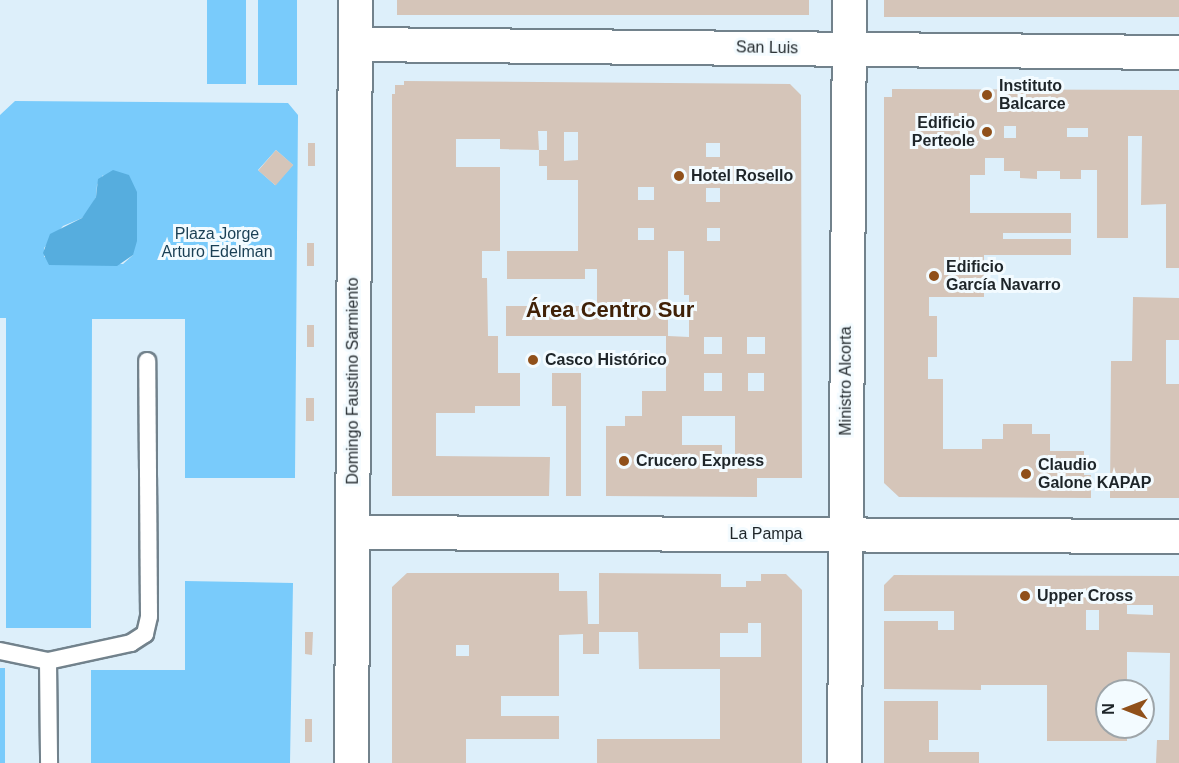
<!DOCTYPE html>
<html>
<head>
<meta charset="utf-8">
<style>
	body { margin:0 }
	#map { position:relative; width:1179px; height:763px; overflow:hidden; background:#ddeffa; font-family:Helvetica,sans-serif }
	div>[style] { position:absolute }
	.green>* { inset:0; background:#79cbfb; transform-origin:0 0 }
	.water>* { inset:0; background:#56adde }
	.building>* { inset:0; background:#d5c5b9; transform-origin:0 0 }
	.roads { filter:drop-shadow(2px 0 #72828c) drop-shadow(-2px 0 #72828c) drop-shadow(0 2px #72828c) drop-shadow(0 -2px #72828c) }
	.service>* { height:16px; margin:-8px; padding:0 8px; transform-origin:8px; border-radius:8px; background:#fff }
	.minor>* { height:33px; margin:-16.5px; padding:0 16.5px; transform-origin:16.5px; border-radius:16.5px; background:#fff }
	.secondary>* { height:33px; margin:-16.5px; padding:0 16.5px; transform-origin:16.5px; border-radius:16.5px; background:#fff }
	.dots>* { width:16px; height:16px; translate:-50% -50%; box-sizing:border-box; border:3px solid #f3fbff; border-radius:50% }
	span { translate:-50% -50%; white-space:nowrap; text-align:center; line-height:1.15; -webkit-text-stroke:6px #f3fbff; paint-order:stroke }
	.street-label { font-size:16px; color:#1e2529 }
	.poi-label { font-size:16px; color:#1e2529; font-weight:700 }
	.left { translate:0 -50%; text-align:left }
	.right { translate:-100% -50%; text-align:right }
	.park-label { font-size:16px; color:#1a3f54 }
	.district-label { font-size:22px; color:#402107; font-weight:700 }
	.north { position:absolute; left:1095px; top:679px; width:60px; height:60px; box-sizing:border-box; background:#f3fbff; border:2px solid #9ea5a9; border-radius:50%; rotate:270deg; font-size:16px; font-weight:700; line-height:24px; text-align:center; color:#1e2529 }
	.north::after { content:''; display:block; margin:auto; width:21px; height:27px; background:#90501a; clip-path:polygon(50% 0,100% 100%,50% 72%,0 100%) }
</style>
</head>
<body>
<div id="map">
	<div class="green">
		<div style="left:207px;top:0;width:39px;height:84px"></div>
		<div style="left:258px;top:0;width:39px;height:85px"></div>
		<div style="clip-path:polygon(evenodd,15px 101px,288px 103px,298px 115px,295px 478px,185px 478px,185px 319px,92px 319px,91px 628px,6px 628px,6px 318px,0 318px,0 115px,15px 101px,276px 150px,293px 165px,275px 185px,258px 170px,276px 150px,15px 101px,103px 175px,133px 255px,123px 264px,44px 257px,44px 248px,63px 226px,82px 218px,88px 212px,96px 197px,97px 185px,103px 175px)"></div>
		<div style="clip-path:polygon(185px 581px,293px 583px,290px 763px,91px 763px,91px 670px,185px 670px)"></div>
		<div style="left:0;top:668px;width:5px;height:95px"></div>
	</div>
	<div class="water">
		<div style="clip-path:polygon(113px 170px,129px 175px,137px 192px,137px 241px,133px 255px,117px 266px,49px 265px,43px 253px,50px 234px,82px 218px,96px 197px,98px 179px)"></div>
	</div>
	<div class="building">
		<div style="left:397px;top:0;width:412px;height:15px"></div>
		<div style="left:884px;top:0;width:295px;height:17px"></div>
		<div style="clip-path:polygon(evenodd,404px 81px,790px 84px,801px 95px,802px 478px,757px 478px,757px 497px,606px 496px,606px 426px,625px 426px,625px 416px,642px 416px,642px 391px,666px 391px,666px 336px,506px 336px,506px 306px,597px 306px,597px 269px,585px 269px,585px 279px,507px 279px,507px 251px,578px 251px,578px 180px,547px 180px,547px 166px,539px 166px,539px 150px,547px 150px,547px 131px,538px 131px,539px 150px,500px 149px,500px 139px,456px 139px,456px 167px,500px 167px,500px 251px,482px 251px,482px 278px,487px 278px,488px 336px,498px 336px,498px 373px,520px 373px,520px 406px,475px 406px,475px 413px,436px 413px,436px 456px,550px 457px,549px 496px,392px 496px,392px 94px,395px 94px,395px 85px,404px 85px,404px 81px,564px 132px,578px 132px,578px 160px,564px 161px,564px 132px,404px 81px,706px 143px,720px 143px,720px 157px,706px 157px,706px 143px,404px 81px,638px 187px,654px 187px,654px 200px,638px 200px,638px 187px,404px 81px,706px 188px,720px 188px,720px 202px,706px 202px,706px 188px,404px 81px,638px 228px,654px 228px,654px 240px,638px 240px,638px 228px,404px 81px,707px 228px,720px 228px,720px 241px,707px 241px,707px 228px,404px 81px,668px 251px,684px 251px,684px 295px,689px 295px,689px 337px,668px 336px,668px 251px,404px 81px,704px 337px,722px 337px,722px 354px,704px 354px,704px 337px,404px 81px,747px 337px,765px 337px,765px 354px,747px 354px,747px 337px,404px 81px,704px 373px,722px 373px,722px 391px,704px 391px,704px 373px,404px 81px,748px 373px,764px 373px,764px 391px,748px 391px,748px 373px,404px 81px,682px 416px,735px 416px,735px 457px,722px 457px,722px 445px,682px 445px,682px 416px)"></div>
		<div style="clip-path:polygon(evenodd,892px 89px,1179px 90px,1179px 268px,1166px 268px,1166px 204px,1141px 205px,1142px 136px,1128px 136px,1128px 238px,1097px 238px,1097px 170px,1081px 170px,1081px 179px,1060px 179px,1060px 171px,1037px 171px,1037px 179px,1020px 178px,1020px 171px,1004px 171px,1004px 158px,985px 158px,985px 175px,970px 175px,970px 213px,1071px 213px,1071px 233px,1003px 233px,1003px 239px,1071px 239px,1071px 255px,984px 255px,984px 297px,929px 297px,929px 316px,937px 316px,937px 357px,928px 357px,928px 379px,943px 379px,943px 449px,982px 449px,982px 439px,1003px 439px,1003px 424px,1032px 424px,1032px 434px,1050px 434px,1050px 451px,1084px 451px,1084px 475px,1091px 475px,1091px 498px,899px 497px,884px 483px,884px 97px,892px 97px,892px 89px,1004px 126px,1016px 126px,1016px 138px,1004px 138px,1004px 126px,892px 89px,1067px 128px,1088px 128px,1088px 137px,1067px 137px,1067px 128px)"></div>
		<div style="left:308px;top:143px;width:7px;height:23px"></div>
		<div style="left:276px;top:150px;width:23px;height:27px;rotate:41deg"></div>
		<div style="left:307px;top:243px;width:7px;height:23px"></div>
		<div style="clip-path:polygon(1133px 297px,1179px 298px,1179px 340px,1166px 340px,1166px 384px,1179px 384px,1179px 498px,1110px 498px,1111px 361px,1132px 361px)"></div>
		<div style="left:307px;top:325px;width:7px;height:22px"></div>
		<div style="clip-path:polygon(552px 373px,581px 373px,581px 496px,566px 496px,566px 406px,552px 406px)"></div>
		<div style="left:306px;top:398px;width:8px;height:23px"></div>
		<div style="clip-path:polygon(evenodd,407px 573px,559px 573px,559px 591px,587px 591px,588px 624px,599px 624px,599px 573px,721px 574px,721px 587px,746px 587px,746px 581px,761px 581px,761px 574px,786px 574px,802px 590px,802px 763px,597px 763px,597px 739px,720px 739px,720px 669px,639px 669px,638px 632px,599px 632px,599px 654px,583px 654px,583px 634px,559px 635px,559px 696px,501px 696px,501px 716px,559px 716px,559px 739px,466px 739px,466px 763px,392px 763px,392px 587px,407px 573px,748px 623px,761px 623px,761px 657px,720px 657px,720px 633px,748px 633px,748px 623px,407px 573px,456px 645px,469px 645px,469px 656px,456px 656px,456px 645px)"></div>
		<div style="clip-path:polygon(evenodd,894px 575px,1179px 576px,1179px 763px,1156px 763px,1157px 740px,1169px 740px,1170px 653px,1127px 652px,1127px 691px,1107px 691px,1107px 727px,1127px 727px,1127px 741px,1047px 741px,1047px 685px,981px 685px,981px 690px,884px 689px,884px 621px,938px 621px,938px 630px,954px 630px,954px 611px,884px 611px,884px 585px,894px 575px,1127px 605px,1153px 605px,1153px 615px,1127px 614px,1127px 605px,894px 575px,1086px 610px,1099px 610px,1099px 630px,1086px 630px,1086px 610px)"></div>
		<div style="clip-path:polygon(305px 632px,313px 632px,312px 655px,305px 654px)"></div>
		<div style="clip-path:polygon(884px 701px,938px 701px,938px 740px,929px 740px,929px 752px,979px 752px,979px 763px,884px 763px)"></div>
		<div style="left:305px;top:719px;width:7px;height:23px"></div>
	</div>
	<div class="roads">
		<div class="service">
			<div style="left:0;top:651px;width:49px;rotate:11.8deg"></div>
			<div style="left:48px;top:661px;width:102px;rotate:89.4deg"></div>
			<div style="left:48px;top:661px;width:85px;rotate:-12.2deg"></div>
			<div style="left:131px;top:643px;width:17px;rotate:-33deg"></div>
			<div style="left:145px;top:634px;width:18px;rotate:-77deg"></div>
			<div style="left:149px;top:616px;width:255px;rotate:-90.4deg"></div>
		</div>
		<div class="minor">
			<div style="left:355px;top:44px;width:824px;rotate:0.56deg"></div>
			<div style="left:352px;top:532px;width:827px;rotate:0.28deg"></div>
			<div style="left:844px;top:763px;width:763px;rotate:-89.62deg"></div>
		</div>
		<div class="secondary">
			<div style="left:351px;top:763px;width:763px;rotate:-89.7deg"></div>
		</div>
	</div>
	<div class="dots">
		<div style="left:987px;top:95px;background:#90501a"></div>
		<div style="left:987px;top:132px;background:#90501a"></div>
		<div style="left:679px;top:176px;background:#90501a"></div>
		<div style="left:934px;top:276px;background:#90501a"></div>
		<div style="left:533px;top:360px;background:#90501a"></div>
		<div style="left:624px;top:461px;background:#90501a"></div>
		<div style="left:1026px;top:474px;background:#90501a"></div>
		<div style="left:1025px;top:596px;background:#90501a"></div>
	</div>
	<div class="street-label">
		<span style="left:767px;top:48px;rotate:1deg">San Luis</span>
		<span style="left:353px;top:381px;rotate:-90deg">Domingo Faustino Sarmiento</span>
		<span style="left:846px;top:381px;rotate:-90deg">Ministro Alcorta</span>
		<span style="left:766px;top:534px">La Pampa</span>
	</div>
	<div class="poi-label">
		<span class="left" style="left:999px;top:95px">Instituto<br>Balcarce</span>
		<span class="right" style="left:975px;top:132px">Edificio<br>Perteole</span>
		<span class="left" style="left:691px;top:176px">Hotel Rosello</span>
		<span class="left" style="left:946px;top:276px">Edificio<br>García Navarro</span>
		<span class="left" style="left:545px;top:360px">Casco Histórico</span>
		<span class="left" style="left:636px;top:461px">Crucero Express</span>
		<span class="left" style="left:1038px;top:474px">Claudio<br>Galone KAPAP</span>
		<span class="left" style="left:1037px;top:596px">Upper Cross</span>
	</div>
	<div class="park-label">
		<span style="left:217px;top:243px">Plaza Jorge<br>Arturo Edelman</span>
	</div>
	<div class="district-label">
		<span style="left:610px;top:310px">Área Centro Sur</span>
	</div>
	<div class="north">N</div>
</div>
</body>
</html>
